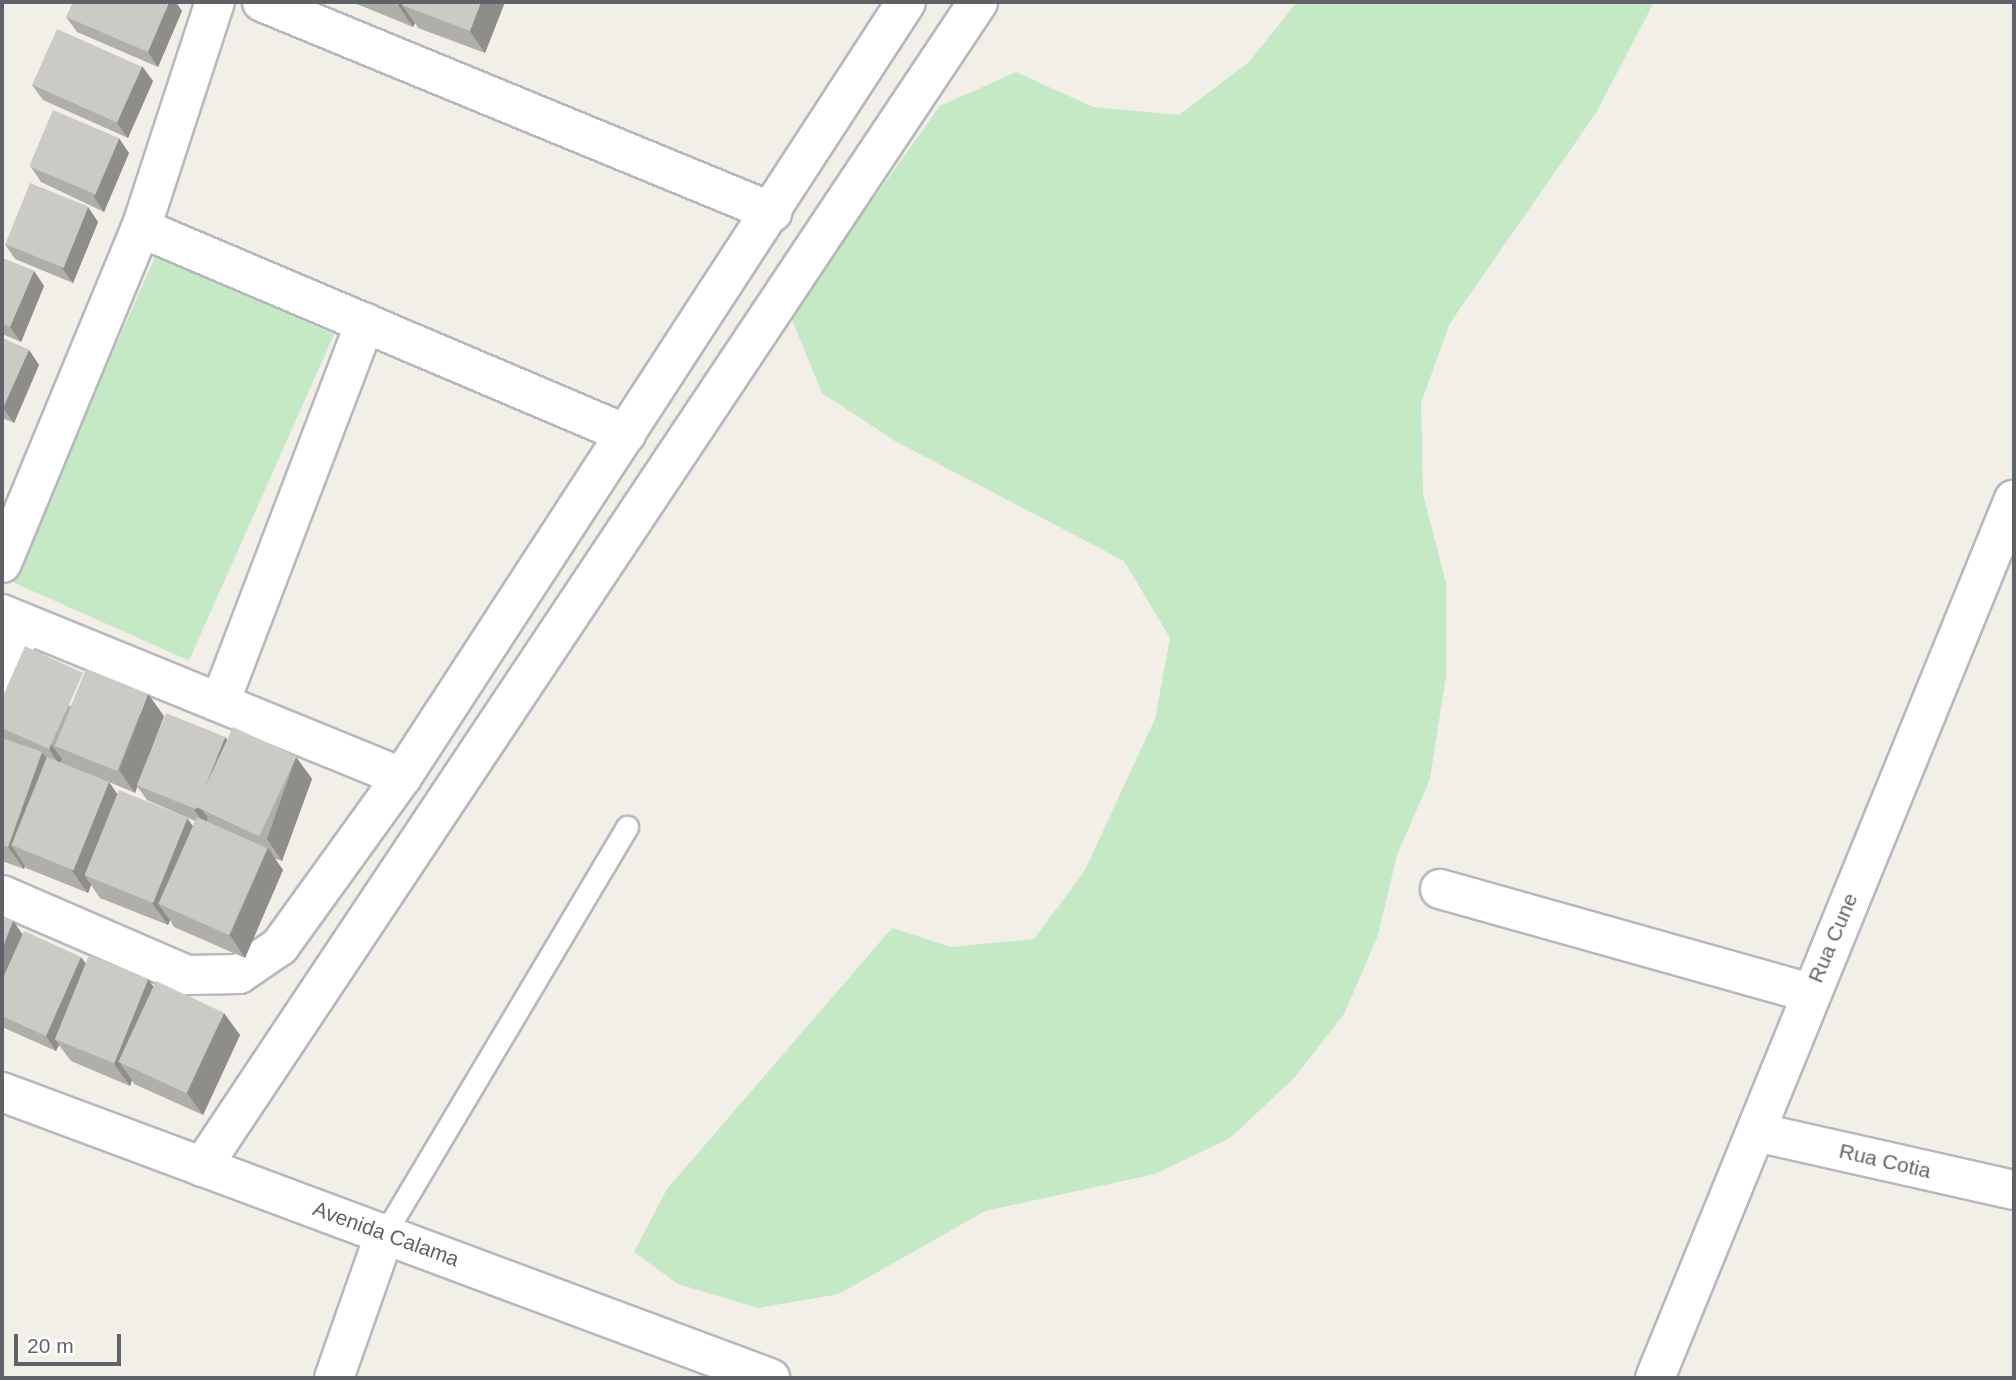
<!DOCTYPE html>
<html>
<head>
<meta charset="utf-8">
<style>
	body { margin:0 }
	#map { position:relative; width:2016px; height:1380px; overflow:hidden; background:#f1efe8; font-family:Arial,sans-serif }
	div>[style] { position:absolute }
	.green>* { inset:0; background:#c5e8c5; transform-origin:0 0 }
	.roads { filter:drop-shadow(2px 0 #b5b8bc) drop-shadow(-2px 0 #b5b8bc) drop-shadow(0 2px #b5b8bc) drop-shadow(0 -2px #b5b8bc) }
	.service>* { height:21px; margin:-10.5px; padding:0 10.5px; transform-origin:10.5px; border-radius:10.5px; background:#fff }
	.minor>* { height:38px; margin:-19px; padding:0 19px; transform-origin:19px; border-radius:19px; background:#fff }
	.tertiary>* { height:38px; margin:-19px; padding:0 19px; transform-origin:19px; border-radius:19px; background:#fff }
	.wall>* { inset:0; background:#afaea9 }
	.shaded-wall>* { inset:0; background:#8f8d8a }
	.building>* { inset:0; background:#cccac5; transform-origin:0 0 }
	span { translate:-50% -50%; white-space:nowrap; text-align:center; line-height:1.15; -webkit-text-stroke:5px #fff; paint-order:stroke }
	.street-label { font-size:21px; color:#5f6368 }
	.frame { position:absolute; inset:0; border:4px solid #5f6368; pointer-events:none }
	.scale { position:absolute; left:14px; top:1334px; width:107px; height:32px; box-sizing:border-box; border:4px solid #5f6368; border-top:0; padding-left:9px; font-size:21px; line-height:24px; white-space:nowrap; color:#5f6368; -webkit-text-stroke:5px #fff; paint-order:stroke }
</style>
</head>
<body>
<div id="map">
	<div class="green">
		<div style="clip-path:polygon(1297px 2px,1654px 2px,1596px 113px,1450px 323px,1421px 403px,1423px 494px,1446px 583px,1446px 676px,1430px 779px,1397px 855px,1378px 935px,1344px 1014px,1294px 1078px,1230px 1138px,1155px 1174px,985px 1211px,839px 1294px,758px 1308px,678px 1284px,634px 1252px,667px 1189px,892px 928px,951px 947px,1034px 939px,1084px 872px,1155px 719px,1170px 638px,1124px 561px,895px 441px,822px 393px,790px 315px,940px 106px,1016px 72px,1093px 107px,1179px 115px,1249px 62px)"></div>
		<div style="left:156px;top:255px;width:195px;height:357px;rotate:24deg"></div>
	</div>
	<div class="roads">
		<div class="service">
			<div style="left:385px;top:1233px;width:473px;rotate:-59.2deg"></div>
		</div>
		<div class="minor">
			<div style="left:262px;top:2px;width:552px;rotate:22.38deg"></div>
			<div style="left:141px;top:228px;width:527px;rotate:23.01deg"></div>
			<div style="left:2px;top:563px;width:363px;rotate:-67.5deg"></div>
			<div style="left:141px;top:228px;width:238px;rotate:-71.9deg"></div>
			<div style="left:2px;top:614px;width:432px;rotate:22.2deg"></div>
			<div style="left:2px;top:678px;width:59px;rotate:-68.2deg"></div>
			<div style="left:221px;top:700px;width:404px;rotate:-69.1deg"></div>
			<div style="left:1440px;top:889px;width:384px;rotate:15.7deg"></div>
			<div style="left:2px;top:895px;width:202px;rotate:23.4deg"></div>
			<div style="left:187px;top:975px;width:52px;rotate:-1.1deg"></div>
			<div style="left:239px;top:974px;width:50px;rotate:-34.3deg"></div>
			<div style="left:280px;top:946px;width:208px;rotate:-54.2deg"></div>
			<div style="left:402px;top:777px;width:924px;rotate:-56.96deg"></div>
			<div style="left:1756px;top:1132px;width:264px;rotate:12.7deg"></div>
			<div style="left:202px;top:1167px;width:1400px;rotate:-56.33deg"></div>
			<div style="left:334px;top:1378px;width:154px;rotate:-70.6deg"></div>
			<div style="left:1655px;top:1378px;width:949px;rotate:-67.78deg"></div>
		</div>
		<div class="tertiary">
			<div style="left:2px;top:1092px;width:820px;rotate:20.43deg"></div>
		</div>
	</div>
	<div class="wall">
		<div style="clip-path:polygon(352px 2px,505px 2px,485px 53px,418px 28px,415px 23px,413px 27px)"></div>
		<div style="clip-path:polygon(182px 11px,158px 67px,77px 32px,66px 17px)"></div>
		<div style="clip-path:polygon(153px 81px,128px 138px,43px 100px,32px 85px)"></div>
		<div style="clip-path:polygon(129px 153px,104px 212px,41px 182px,31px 167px)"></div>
		<div style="clip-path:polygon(88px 207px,98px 222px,73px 283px,15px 259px,5px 244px)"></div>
		<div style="clip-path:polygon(2px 258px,34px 271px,44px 286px,21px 342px,2px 334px)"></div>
		<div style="clip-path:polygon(2px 338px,29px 350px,39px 365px,14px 423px,2px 418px)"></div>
		<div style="clip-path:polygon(evenodd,2px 698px,164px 716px,151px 750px,225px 737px,228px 741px,296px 757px,312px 779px,282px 861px,274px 858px,283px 870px,245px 958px,174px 927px,170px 920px,168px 925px,100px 898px,91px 885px,88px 893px,26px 868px,25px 866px,24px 869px,2px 861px,2px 698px,109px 782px,135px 793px,137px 786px,147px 800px,195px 821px,193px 826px,187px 818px,118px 795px,109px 782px)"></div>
		<div style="clip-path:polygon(2px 916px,13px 921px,22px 934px,86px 963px,148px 979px,153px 986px,240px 1035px,203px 1115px,134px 1084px,132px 1080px,130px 1086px,71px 1061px,59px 1045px,56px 1051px,2px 1027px)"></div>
	</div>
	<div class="shaded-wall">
		<div style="clip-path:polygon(169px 2px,176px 2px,182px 11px,158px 67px,148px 52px)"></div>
		<div style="clip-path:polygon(399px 2px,424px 2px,402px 5px,415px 23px,413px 27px,398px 5px)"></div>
		<div style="clip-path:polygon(481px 2px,505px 2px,485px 53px,470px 31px)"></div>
		<div style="clip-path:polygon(142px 66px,153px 81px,128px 138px,117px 123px)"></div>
		<div style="clip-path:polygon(119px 138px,129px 153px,104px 212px,94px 197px)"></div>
		<div style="clip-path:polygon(88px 207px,98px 222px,73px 283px,62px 268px)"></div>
		<div style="clip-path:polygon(34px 271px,44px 286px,21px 342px,10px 327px)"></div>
		<div style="clip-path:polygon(29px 350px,39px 365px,14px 423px,3px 408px)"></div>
		<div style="clip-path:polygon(148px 694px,164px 716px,135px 793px,119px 770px)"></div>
		<div style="clip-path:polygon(225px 737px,235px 752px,201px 809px,208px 818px,205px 825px,194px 810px)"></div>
		<div style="clip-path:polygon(51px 744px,62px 759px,59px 764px,49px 749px)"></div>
		<div style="clip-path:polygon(42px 752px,58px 774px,11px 845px,25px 866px,24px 869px,8px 847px)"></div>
		<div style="clip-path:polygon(296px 757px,312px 779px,282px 861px,267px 839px)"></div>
		<div style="clip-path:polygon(109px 782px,124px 804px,85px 876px,91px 885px,88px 893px,72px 871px)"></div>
		<div style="clip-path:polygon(187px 818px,202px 840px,158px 904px,170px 920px,168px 925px,152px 903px)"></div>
		<div style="clip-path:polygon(268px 848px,283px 870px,245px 958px,230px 935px)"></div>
		<div style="clip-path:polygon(13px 921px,29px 943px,2px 1009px,2px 949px)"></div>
		<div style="clip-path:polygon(81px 957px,92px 972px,55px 1039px,59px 1045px,56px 1051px,46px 1036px)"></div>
		<div style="clip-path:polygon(148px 979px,164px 1001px,119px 1062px,132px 1080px,130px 1086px,114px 1064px)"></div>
		<div style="clip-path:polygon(224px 1013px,240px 1035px,203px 1115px,187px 1093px)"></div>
	</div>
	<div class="building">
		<div style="clip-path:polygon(73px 2px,169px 2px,148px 52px,66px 17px)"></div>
		<div style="clip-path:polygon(390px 2px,399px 2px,398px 5px)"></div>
		<div style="clip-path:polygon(404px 2px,481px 2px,470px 31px,402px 5px)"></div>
		<div style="left:57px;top:29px;width:93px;height:61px;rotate:24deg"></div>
		<div style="left:53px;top:110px;width:72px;height:61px;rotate:23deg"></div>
		<div style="left:30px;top:183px;width:63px;height:66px;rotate:22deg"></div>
		<div style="clip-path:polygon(2px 258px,34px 271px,10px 327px,2px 323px)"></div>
		<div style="clip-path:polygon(2px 338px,29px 350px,3px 408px,2px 407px)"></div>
		<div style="clip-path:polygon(25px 646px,83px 673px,49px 749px,2px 728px,2px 698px)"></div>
		<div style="left:86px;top:669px;width:67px;height:83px;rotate:22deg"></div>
		<div style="left:166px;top:713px;width:64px;height:78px;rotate:22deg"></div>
		<div style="left:233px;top:727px;width:70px;height:88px;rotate:25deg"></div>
		<div style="clip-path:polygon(2px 738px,42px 752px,8px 847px,2px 844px)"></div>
		<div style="left:47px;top:757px;width:67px;height:95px;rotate:22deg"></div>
		<div style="left:119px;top:790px;width:74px;height:92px;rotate:22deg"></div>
		<div style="left:197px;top:817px;width:77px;height:95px;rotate:24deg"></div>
		<div style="clip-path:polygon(2px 916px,13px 921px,2px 949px)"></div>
		<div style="clip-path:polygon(24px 931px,81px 957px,46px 1036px,2px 1016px,2px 980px)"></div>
		<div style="left:89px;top:955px;width:64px;height:91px;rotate:22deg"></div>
		<div style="left:156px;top:981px;width:75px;height:89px;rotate:25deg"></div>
	</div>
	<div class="street-label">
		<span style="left:1833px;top:938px;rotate:-67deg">Rua Cune</span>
		<span style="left:1885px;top:1161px;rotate:13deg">Rua Cotia</span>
		<span style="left:386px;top:1234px;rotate:20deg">Avenida Calama</span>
	</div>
	<div class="frame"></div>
	<div class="scale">20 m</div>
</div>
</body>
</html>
